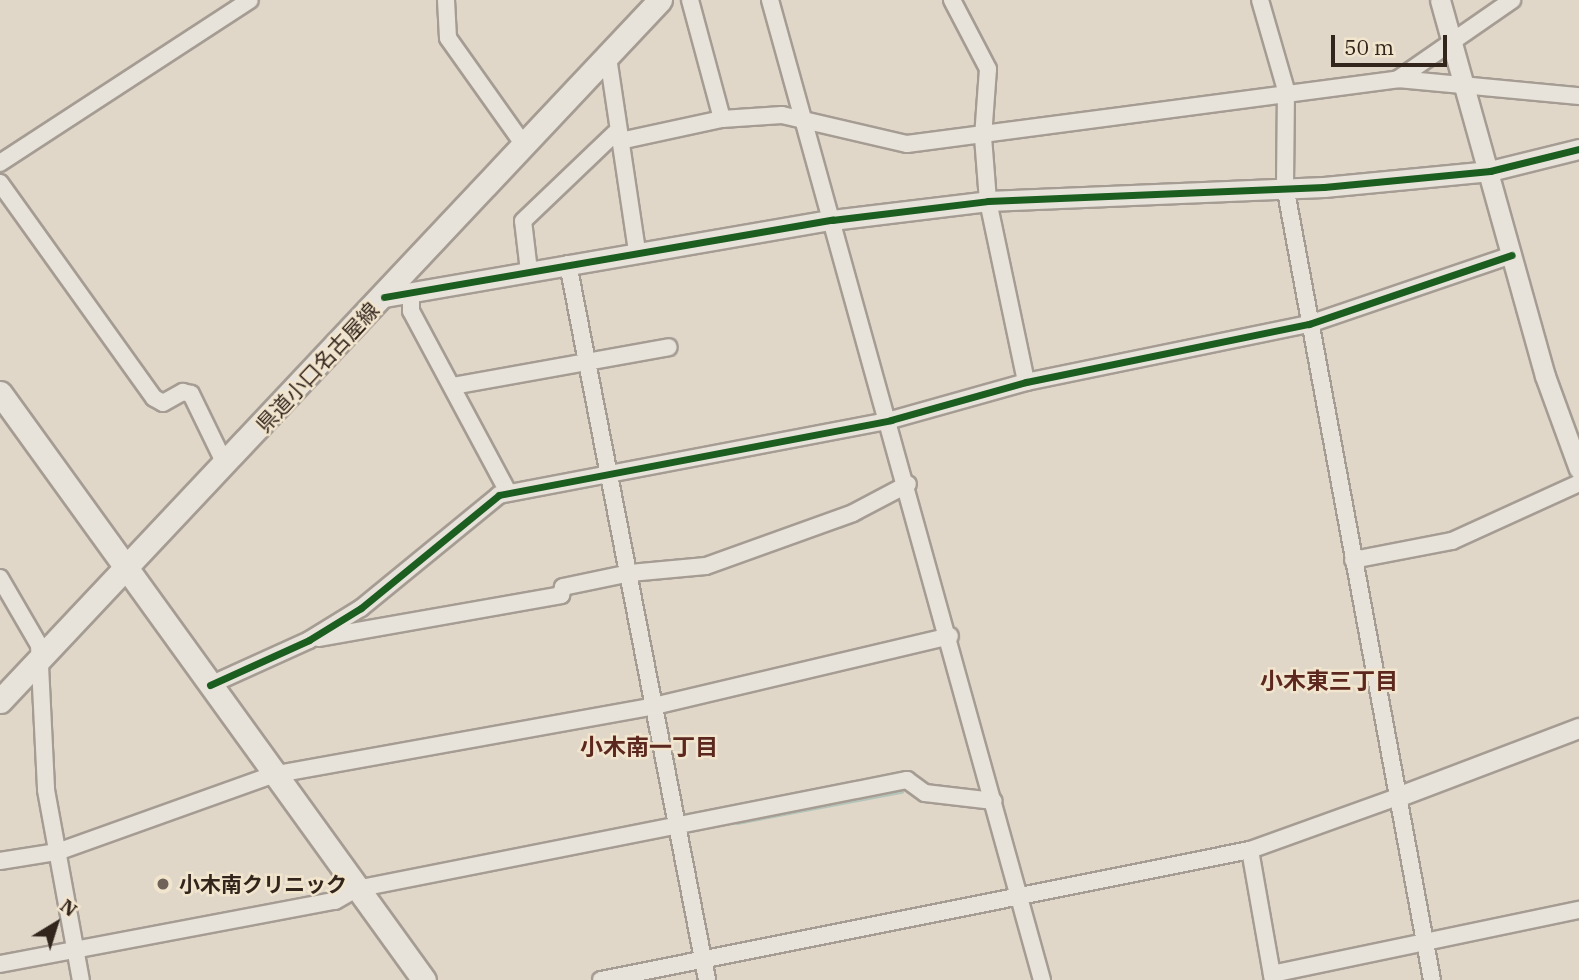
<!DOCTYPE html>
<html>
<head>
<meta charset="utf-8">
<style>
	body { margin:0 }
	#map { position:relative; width:1579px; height:980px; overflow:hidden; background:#e0d7c9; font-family:"IBM Plex Serif","Noto Sans JP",serif }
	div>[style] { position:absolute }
	.stream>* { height:4.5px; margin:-2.25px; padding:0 2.25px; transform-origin:2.25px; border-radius:2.25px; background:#b5c4b9 }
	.roads { filter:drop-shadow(2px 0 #a59c93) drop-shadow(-2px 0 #a59c93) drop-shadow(0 2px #a59c93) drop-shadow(0 -2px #a59c93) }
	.minor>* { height:16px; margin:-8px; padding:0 8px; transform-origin:8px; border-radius:8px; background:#e8e3da }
	.tertiary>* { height:19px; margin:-9.5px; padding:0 9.5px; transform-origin:9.5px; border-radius:9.5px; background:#e8e3da }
	.secondary>* { height:23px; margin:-11.5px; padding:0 11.5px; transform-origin:11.5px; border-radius:11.5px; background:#e8e3da }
	.cycleway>* { height:7px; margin:-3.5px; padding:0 3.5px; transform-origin:3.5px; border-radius:3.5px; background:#1b5e20 }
	.dots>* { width:19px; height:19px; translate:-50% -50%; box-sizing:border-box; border:4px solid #f2e5ce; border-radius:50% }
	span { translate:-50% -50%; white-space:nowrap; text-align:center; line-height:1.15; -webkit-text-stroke:5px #f2e5ce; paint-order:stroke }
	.street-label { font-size:21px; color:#32251c }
	.poi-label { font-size:21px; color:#32251c; font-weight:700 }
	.left { translate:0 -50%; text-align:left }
	.neighbourhood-label { font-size:23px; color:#5b271f; font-weight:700 }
	.north { position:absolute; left:21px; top:889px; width:70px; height:70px; -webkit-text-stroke:5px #f2e5ce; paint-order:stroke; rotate:38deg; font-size:19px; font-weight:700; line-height:28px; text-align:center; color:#32251c }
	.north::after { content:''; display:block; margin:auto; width:24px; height:32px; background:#32251c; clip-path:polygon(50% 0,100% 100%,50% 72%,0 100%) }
	.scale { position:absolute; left:1331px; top:35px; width:116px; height:32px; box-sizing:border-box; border:4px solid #32251c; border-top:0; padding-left:9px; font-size:21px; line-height:24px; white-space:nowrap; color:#32251c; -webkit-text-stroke:5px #f2e5ce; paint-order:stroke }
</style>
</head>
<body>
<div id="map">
	<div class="stream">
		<div style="left:840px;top:526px;width:22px;rotate:-21deg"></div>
		<div style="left:926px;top:785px;width:16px;rotate:7deg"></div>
		<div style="left:737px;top:822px;width:167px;rotate:-10.7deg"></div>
		<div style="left:0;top:956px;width:14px;rotate:-12deg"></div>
	</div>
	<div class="roads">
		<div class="minor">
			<div style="left:446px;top:0;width:38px;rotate:87deg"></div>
			<div style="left:448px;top:38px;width:131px;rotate:54.6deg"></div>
			<div style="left:690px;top:0;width:123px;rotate:74.9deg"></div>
			<div style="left:770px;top:0;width:1017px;rotate:74.49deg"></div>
			<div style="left:952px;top:0;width:78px;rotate:62.4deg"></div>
			<div style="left:988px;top:69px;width:68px;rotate:94.2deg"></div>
			<div style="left:983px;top:137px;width:64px;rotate:85.5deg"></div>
			<div style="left:988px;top:201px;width:185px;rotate:78.1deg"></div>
			<div style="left:1260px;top:0;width:94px;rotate:73.9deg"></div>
			<div style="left:1286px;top:90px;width:96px;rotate:90.6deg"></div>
			<div style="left:1285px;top:186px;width:807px;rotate:79.51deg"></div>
			<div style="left:608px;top:57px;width:195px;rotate:81.5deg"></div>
			<div style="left:1398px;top:79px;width:139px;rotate:-34.7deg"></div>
			<div style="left:620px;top:141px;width:104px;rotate:-12.2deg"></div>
			<div style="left:722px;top:119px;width:60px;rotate:-3.8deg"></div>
			<div style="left:782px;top:115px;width:128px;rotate:13.1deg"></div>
			<div style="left:907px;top:144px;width:495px;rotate:-7.5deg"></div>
			<div style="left:1398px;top:79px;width:182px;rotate:5.4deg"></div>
			<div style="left:0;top:163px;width:298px;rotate:-33.1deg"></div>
			<div style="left:0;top:183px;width:264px;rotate:54.4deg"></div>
			<div style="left:154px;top:398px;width:10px;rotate:29deg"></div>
			<div style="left:163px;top:403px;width:23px;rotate:-29deg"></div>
			<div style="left:183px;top:392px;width:8px;rotate:14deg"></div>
			<div style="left:191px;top:394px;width:78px;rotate:64.1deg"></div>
			<div style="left:568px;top:264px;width:729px;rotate:79.01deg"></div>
			<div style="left:529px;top:271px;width:50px;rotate:-96.8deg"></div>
			<div style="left:523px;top:221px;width:127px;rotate:-43.7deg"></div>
			<div style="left:411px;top:292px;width:19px;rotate:90deg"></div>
			<div style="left:411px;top:311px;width:205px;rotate:61.8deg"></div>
			<div style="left:453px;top:386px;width:219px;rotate:-10.2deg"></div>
			<div style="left:1353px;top:560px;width:101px;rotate:-10.9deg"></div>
			<div style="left:1452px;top:541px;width:140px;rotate:-24.5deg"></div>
			<div style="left:0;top:578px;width:78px;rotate:59.8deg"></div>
			<div style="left:39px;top:645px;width:145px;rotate:87.2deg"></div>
			<div style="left:46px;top:790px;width:193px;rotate:79.6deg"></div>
			<div style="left:318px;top:638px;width:247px;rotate:-10deg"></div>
			<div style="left:561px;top:595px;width:8px;rotate:-76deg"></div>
			<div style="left:563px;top:587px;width:68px;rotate:-11.8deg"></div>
			<div style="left:630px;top:573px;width:76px;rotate:-5.3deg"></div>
			<div style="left:706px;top:566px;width:156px;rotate:-19.8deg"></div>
			<div style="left:853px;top:513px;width:62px;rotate:-27.8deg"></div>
			<div style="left:210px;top:685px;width:109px;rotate:-24.4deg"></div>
			<div style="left:309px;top:640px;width:61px;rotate:-31.6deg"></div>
			<div style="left:361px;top:608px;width:178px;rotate:-39.3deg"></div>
			<div style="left:499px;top:495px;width:399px;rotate:-10.8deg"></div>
			<div style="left:891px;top:420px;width:140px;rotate:-15.7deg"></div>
			<div style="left:1026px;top:382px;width:289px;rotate:-11.6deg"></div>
			<div style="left:1309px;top:324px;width:214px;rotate:-18.8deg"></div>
			<div style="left:1250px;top:850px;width:132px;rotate:80deg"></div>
			<div style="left:0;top:861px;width:58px;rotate:-9deg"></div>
			<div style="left:57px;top:852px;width:228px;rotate:-19.7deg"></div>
			<div style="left:272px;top:775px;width:388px;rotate:-10.2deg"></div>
			<div style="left:654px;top:706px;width:304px;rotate:-13.3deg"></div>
			<div style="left:0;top:964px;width:341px;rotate:-10.7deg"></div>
			<div style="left:335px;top:901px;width:24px;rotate:-30deg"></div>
			<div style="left:356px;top:889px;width:562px;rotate:-11.19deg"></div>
			<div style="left:907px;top:780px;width:22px;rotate:36deg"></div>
			<div style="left:925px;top:793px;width:69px;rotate:6.6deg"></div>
			<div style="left:1272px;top:974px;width:314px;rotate:-11.8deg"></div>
			<div style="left:601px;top:980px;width:662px;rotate:-11.33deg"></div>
			<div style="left:1250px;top:850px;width:156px;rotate:-19.8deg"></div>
		</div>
		<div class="tertiary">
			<div style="left:1440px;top:0;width:390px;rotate:74.4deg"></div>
			<div style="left:1545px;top:376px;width:99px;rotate:69.9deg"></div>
			<div style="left:384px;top:297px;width:455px;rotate:-9.8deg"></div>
			<div style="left:832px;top:220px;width:157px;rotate:-6.9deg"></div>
			<div style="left:988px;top:201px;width:336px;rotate:-2.4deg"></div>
			<div style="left:1324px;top:187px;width:167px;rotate:-5.5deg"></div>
			<div style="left:1490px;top:171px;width:92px;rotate:-13.9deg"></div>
			<div style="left:1397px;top:797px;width:195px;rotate:-20.8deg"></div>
		</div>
		<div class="secondary">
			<div style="left:0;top:393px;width:724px;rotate:54.16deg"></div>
			<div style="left:0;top:701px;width:963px;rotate:-46.73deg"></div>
		</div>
	</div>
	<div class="cycleway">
		<div style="left:384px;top:297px;width:455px;rotate:-9.8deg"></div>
		<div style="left:832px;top:220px;width:157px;rotate:-6.9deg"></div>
		<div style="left:988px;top:201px;width:336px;rotate:-2.4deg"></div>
		<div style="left:1324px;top:187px;width:167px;rotate:-5.5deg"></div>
		<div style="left:1490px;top:171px;width:92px;rotate:-13.9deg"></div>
		<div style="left:210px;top:685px;width:109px;rotate:-24.4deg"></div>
		<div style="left:309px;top:640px;width:61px;rotate:-31.6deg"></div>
		<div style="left:361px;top:608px;width:178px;rotate:-39.3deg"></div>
		<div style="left:499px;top:495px;width:399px;rotate:-10.8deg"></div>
		<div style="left:891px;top:420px;width:140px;rotate:-15.7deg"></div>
		<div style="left:1026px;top:382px;width:289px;rotate:-11.6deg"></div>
		<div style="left:1309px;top:324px;width:214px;rotate:-18.8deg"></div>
	</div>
	<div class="dots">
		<div style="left:163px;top:884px;background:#6f6359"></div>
	</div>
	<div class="street-label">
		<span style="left:317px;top:367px;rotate:-47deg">県道小口名古屋線</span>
	</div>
	<div class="poi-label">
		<span class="left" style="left:179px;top:884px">小木南クリニック</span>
	</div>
	<div class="neighbourhood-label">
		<span style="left:1329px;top:680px">小木東三丁目</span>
		<span style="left:649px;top:746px">小木南一丁目</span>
	</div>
	<div class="north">N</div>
	<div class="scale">50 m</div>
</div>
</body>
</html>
